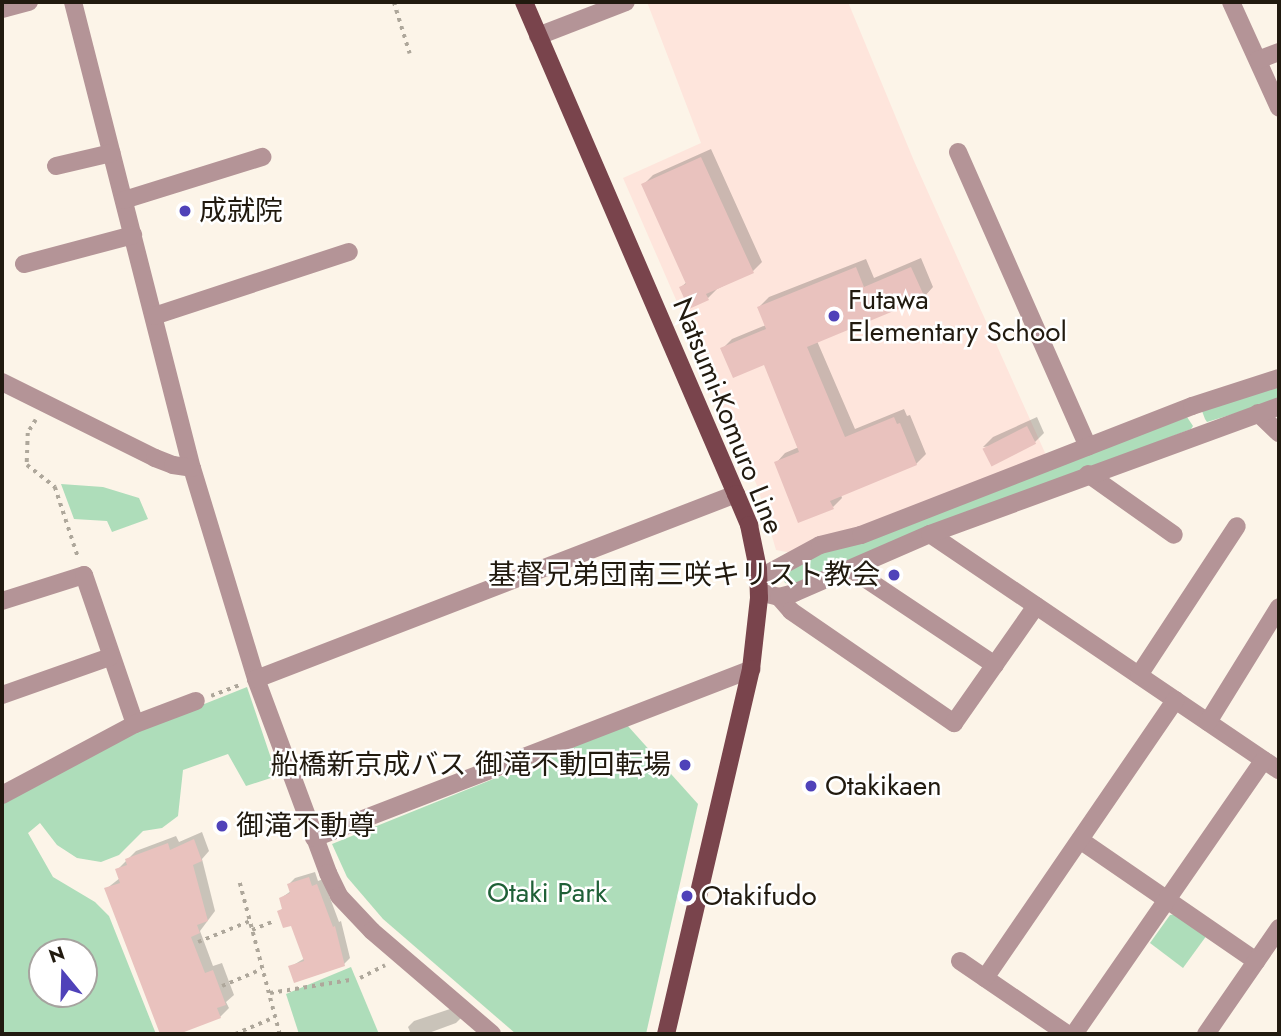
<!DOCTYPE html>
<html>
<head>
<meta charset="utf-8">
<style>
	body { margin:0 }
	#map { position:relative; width:1281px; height:1036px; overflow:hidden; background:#fcf4e8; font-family:Jost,"Noto Sans JP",sans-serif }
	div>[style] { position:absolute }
	.education>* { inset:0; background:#fee5dc }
	.green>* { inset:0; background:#aeddba }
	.shadow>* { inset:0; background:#0003 }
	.building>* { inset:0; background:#e9c2be; transform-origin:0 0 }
	.path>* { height:3.5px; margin-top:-1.75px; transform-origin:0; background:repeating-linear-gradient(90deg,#aea79b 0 3.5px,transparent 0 8.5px) }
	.minor>* { height:18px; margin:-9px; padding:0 9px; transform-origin:9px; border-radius:9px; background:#b49497 }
	.major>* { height:18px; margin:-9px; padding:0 9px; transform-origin:9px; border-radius:9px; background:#79444c }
	.dots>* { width:19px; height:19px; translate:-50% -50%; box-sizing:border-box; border:4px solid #fff; border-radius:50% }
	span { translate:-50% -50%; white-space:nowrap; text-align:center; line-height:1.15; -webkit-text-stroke:5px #fff; paint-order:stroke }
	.poi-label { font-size:28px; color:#211a0f }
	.left { translate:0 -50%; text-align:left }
	.right { translate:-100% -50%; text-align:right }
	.street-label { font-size:28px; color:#211a0f }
	.park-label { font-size:28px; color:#1f6037 }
	.frame { position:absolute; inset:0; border:4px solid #211a0f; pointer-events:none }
	.north { position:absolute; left:28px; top:938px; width:70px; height:70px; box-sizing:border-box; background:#fff; border:2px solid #a6a39f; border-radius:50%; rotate:341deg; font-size:19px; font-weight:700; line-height:28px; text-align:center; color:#211a0f }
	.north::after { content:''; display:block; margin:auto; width:24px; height:32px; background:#4f42b9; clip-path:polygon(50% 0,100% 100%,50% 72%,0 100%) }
</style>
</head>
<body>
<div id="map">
	<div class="education">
		<div style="clip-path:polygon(647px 2px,848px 2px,914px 161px,1046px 455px,792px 553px,776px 550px,758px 488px,623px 178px,701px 143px)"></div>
	</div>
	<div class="green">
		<div style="clip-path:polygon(1279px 384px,1279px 400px,1207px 422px,1205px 419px,1202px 411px)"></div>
		<div style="clip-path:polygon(1187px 417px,1193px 426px,1191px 429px,793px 584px,785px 583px,782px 574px,824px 550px)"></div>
		<div style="clip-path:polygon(61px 484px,103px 487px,139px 498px,148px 519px,112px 532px,107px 521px,74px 519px)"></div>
		<div style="clip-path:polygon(evenodd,247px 687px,277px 776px,246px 786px,228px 754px,183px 770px,178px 816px,162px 828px,143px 831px,119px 855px,101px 862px,77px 858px,57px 845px,40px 823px,28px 833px,53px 877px,95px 902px,109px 916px,156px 1034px,2px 1034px,2px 800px,129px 734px,247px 687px,42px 952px,84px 952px,84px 994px,42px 994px,42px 952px)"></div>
		<div style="clip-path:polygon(627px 725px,698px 804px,646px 1034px,516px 1034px,383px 919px,347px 877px,332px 844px)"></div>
		<div style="clip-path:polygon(1176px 914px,1207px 935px,1183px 968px,1150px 943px,1170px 915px)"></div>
		<div style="clip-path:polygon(351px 967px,379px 1034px,299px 1034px,286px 994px)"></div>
	</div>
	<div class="shadow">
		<div style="clip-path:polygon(711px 149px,762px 262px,752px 272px,717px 289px,708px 298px,681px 287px,687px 282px,643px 185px,653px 175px)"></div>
		<div style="clip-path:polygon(921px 258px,933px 287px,924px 297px,817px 341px,855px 429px,904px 409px,907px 416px,910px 415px,926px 454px,916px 464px,841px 495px,842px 498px,833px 507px,776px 463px,785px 453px,799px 447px,765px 363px,722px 349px,732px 339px,766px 325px,759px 307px,769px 297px,866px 259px,874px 278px)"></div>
		<div style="clip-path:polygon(1037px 417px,1044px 433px,1035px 442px,983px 447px,993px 437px)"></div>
		<div style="clip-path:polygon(202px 832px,209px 851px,202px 859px,215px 911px,200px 931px,213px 966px,222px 963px,234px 995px,226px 1002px,229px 1008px,220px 1017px,174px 1034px,162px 1034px,106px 889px,120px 878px,117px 870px,136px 851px,176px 836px,179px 842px)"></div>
		<div style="clip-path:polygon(315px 872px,318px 881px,323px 879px,339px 922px,341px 921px,350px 958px,344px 964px,290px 967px,305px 958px,292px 923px,279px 912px,284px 907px,281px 898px,291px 891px,289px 884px,295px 878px)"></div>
		<div style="clip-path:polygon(456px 1007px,462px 1017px,456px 1023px,426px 1034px,411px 1034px,408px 1027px,414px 1021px)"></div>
	</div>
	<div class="building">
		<div style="clip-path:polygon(701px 157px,754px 273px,706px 294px,709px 300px,689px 309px,679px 287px,686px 284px,641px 184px)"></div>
		<div style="clip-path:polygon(856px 267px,864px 287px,911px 267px,925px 298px,807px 347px,845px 437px,894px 417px,897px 424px,900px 423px,917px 465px,830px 501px,834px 509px,798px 523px,774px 462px,799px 452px,764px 365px,733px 378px,720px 348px,766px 329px,757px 307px)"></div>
		<div style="left:1027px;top:426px;width:20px;height:50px;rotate:63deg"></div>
		<div style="clip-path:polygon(194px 839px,202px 861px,193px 865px,208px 921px,197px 925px,200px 933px,191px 937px,205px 973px,213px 970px,226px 1005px,217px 1008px,221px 1018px,179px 1034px,160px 1034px,104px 888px,120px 883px,115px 869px,127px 865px,125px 859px,168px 843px,170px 850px)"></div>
		<div style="clip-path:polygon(309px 877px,312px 886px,317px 884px,333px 927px,335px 926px,345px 966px,294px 983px,288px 966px,304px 961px,291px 926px,283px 928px,277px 911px,282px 909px,279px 898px,290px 893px,287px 884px)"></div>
	</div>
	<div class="path">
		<div style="left:394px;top:2px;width:54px;rotate:72.9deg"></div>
		<div style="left:36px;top:420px;width:15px;rotate:122deg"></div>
		<div style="left:28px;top:433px;width:32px;rotate:92deg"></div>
		<div style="left:27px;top:465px;width:36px;rotate:38deg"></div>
		<div style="left:55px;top:487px;width:74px;rotate:71.8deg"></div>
		<div style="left:211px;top:696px;width:31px;rotate:-21deg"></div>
		<div style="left:240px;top:883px;width:156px;rotate:75.2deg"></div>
		<div style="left:252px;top:930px;width:22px;rotate:-22deg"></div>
		<div style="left:198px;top:942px;width:56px;rotate:-22deg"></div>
		<div style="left:360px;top:978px;width:28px;rotate:-27deg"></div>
		<div style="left:222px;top:986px;width:43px;rotate:-23deg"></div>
		<div style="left:270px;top:993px;width:81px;rotate:-9.2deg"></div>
		<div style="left:235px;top:1034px;width:43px;rotate:-23deg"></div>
	</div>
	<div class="minor">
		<div style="left:73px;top:2px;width:481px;rotate:75.7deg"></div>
		<div style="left:192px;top:468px;width:220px;rotate:73.1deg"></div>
		<div style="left:256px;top:679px;width:207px;rotate:69.6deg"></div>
		<div style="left:328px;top:873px;width:25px;rotate:64deg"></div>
		<div style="left:339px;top:896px;width:48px;rotate:46.7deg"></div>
		<div style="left:372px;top:931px;width:158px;rotate:40.6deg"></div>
		<div style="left:1231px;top:2px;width:116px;rotate:65.6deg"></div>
		<div style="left:2px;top:9px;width:28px;rotate:-15deg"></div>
		<div style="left:538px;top:36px;width:94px;rotate:-21.1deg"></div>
		<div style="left:1258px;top:60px;width:22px;rotate:-21deg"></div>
		<div style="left:958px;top:152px;width:322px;rotate:66.2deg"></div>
		<div style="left:56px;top:166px;width:57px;rotate:-13.1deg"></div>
		<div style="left:124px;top:200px;width:145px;rotate:-17.3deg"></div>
		<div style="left:24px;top:264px;width:113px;rotate:-14.9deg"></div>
		<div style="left:154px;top:316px;width:205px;rotate:-18.2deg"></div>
		<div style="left:2px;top:382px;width:171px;rotate:26.4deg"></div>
		<div style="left:155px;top:458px;width:19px;rotate:21deg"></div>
		<div style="left:173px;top:465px;width:19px;rotate:9deg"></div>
		<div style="left:1258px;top:413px;width:29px;rotate:44deg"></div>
		<div style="left:1088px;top:474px;width:105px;rotate:35.3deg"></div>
		<div style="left:930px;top:534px;width:421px;rotate:34.1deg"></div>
		<div style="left:851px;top:569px;width:173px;rotate:33.7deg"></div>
		<div style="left:759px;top:578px;width:69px;rotate:-28.4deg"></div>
		<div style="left:820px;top:545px;width:42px;rotate:-13.7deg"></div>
		<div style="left:861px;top:535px;width:355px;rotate:-21.3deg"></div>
		<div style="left:1192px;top:406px;width:91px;rotate:-17.8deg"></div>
		<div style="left:759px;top:592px;width:21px;rotate:14deg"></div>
		<div style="left:779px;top:597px;width:16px;rotate:-15deg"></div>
		<div style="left:794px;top:593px;width:148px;rotate:-23.5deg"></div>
		<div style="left:930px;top:534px;width:372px;rotate:-20.1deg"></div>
		<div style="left:779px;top:597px;width:18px;rotate:49deg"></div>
		<div style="left:791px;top:611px;width:198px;rotate:34.5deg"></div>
		<div style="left:954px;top:723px;width:143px;rotate:-55deg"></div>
		<div style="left:2px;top:601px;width:86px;rotate:-17.6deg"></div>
		<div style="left:84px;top:575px;width:157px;rotate:71.1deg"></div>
		<div style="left:1139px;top:675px;width:178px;rotate:-56.7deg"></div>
		<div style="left:256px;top:679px;width:514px;rotate:-21.08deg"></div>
		<div style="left:2px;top:695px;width:114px;rotate:-19.4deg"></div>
		<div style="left:1208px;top:722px;width:135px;rotate:-58.3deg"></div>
		<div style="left:2px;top:795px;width:151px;rotate:-28.1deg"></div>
		<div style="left:135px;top:724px;width:65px;rotate:-20.7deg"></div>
		<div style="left:314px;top:838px;width:469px;rotate:-21.1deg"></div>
		<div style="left:1080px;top:840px;width:214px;rotate:34.5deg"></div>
		<div style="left:960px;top:961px;width:130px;rotate:34.3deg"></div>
		<div style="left:985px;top:978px;width:337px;rotate:-55.6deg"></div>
		<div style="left:1074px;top:1034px;width:333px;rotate:-55.3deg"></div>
		<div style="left:1206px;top:1034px;width:129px;rotate:-55.4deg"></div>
	</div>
	<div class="major">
		<div style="left:524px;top:2px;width:536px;rotate:66.69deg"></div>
		<div style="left:736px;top:494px;width:34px;rotate:67deg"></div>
		<div style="left:749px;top:525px;width:45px;rotate:78.4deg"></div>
		<div style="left:758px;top:569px;width:29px;rotate:88deg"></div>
		<div style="left:759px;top:598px;width:71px;rotate:96.4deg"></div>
		<div style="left:751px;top:669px;width:375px;rotate:103.1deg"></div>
	</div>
	<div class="dots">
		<div style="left:185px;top:211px;background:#4f42b9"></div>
		<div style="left:834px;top:316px;background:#4f42b9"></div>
		<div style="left:894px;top:575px;background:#4f42b9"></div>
		<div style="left:685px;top:765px;background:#4f42b9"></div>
		<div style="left:811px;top:786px;background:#4f42b9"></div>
		<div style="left:222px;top:826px;background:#4f42b9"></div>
		<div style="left:687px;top:896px;background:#4f42b9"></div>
	</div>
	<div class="poi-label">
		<span class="left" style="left:199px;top:211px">成就院</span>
		<span class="left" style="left:848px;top:316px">Futawa<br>Elementary School</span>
		<span class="right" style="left:880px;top:575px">基督兄弟団南三咲キリスト教会</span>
		<span class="right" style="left:671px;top:765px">船橋新京成バス 御滝不動回転場</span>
		<span class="left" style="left:825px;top:786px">Otakikaen</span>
		<span class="left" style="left:236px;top:826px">御滝不動尊</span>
		<span class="left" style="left:701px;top:896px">Otakifudo</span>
	</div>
	<div class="street-label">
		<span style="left:728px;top:416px;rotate:68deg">Natsumi-Komuro Line</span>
	</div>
	<div class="park-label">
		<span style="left:547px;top:893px">Otaki Park</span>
	</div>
	<div class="frame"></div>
	<div class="north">N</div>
</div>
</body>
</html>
